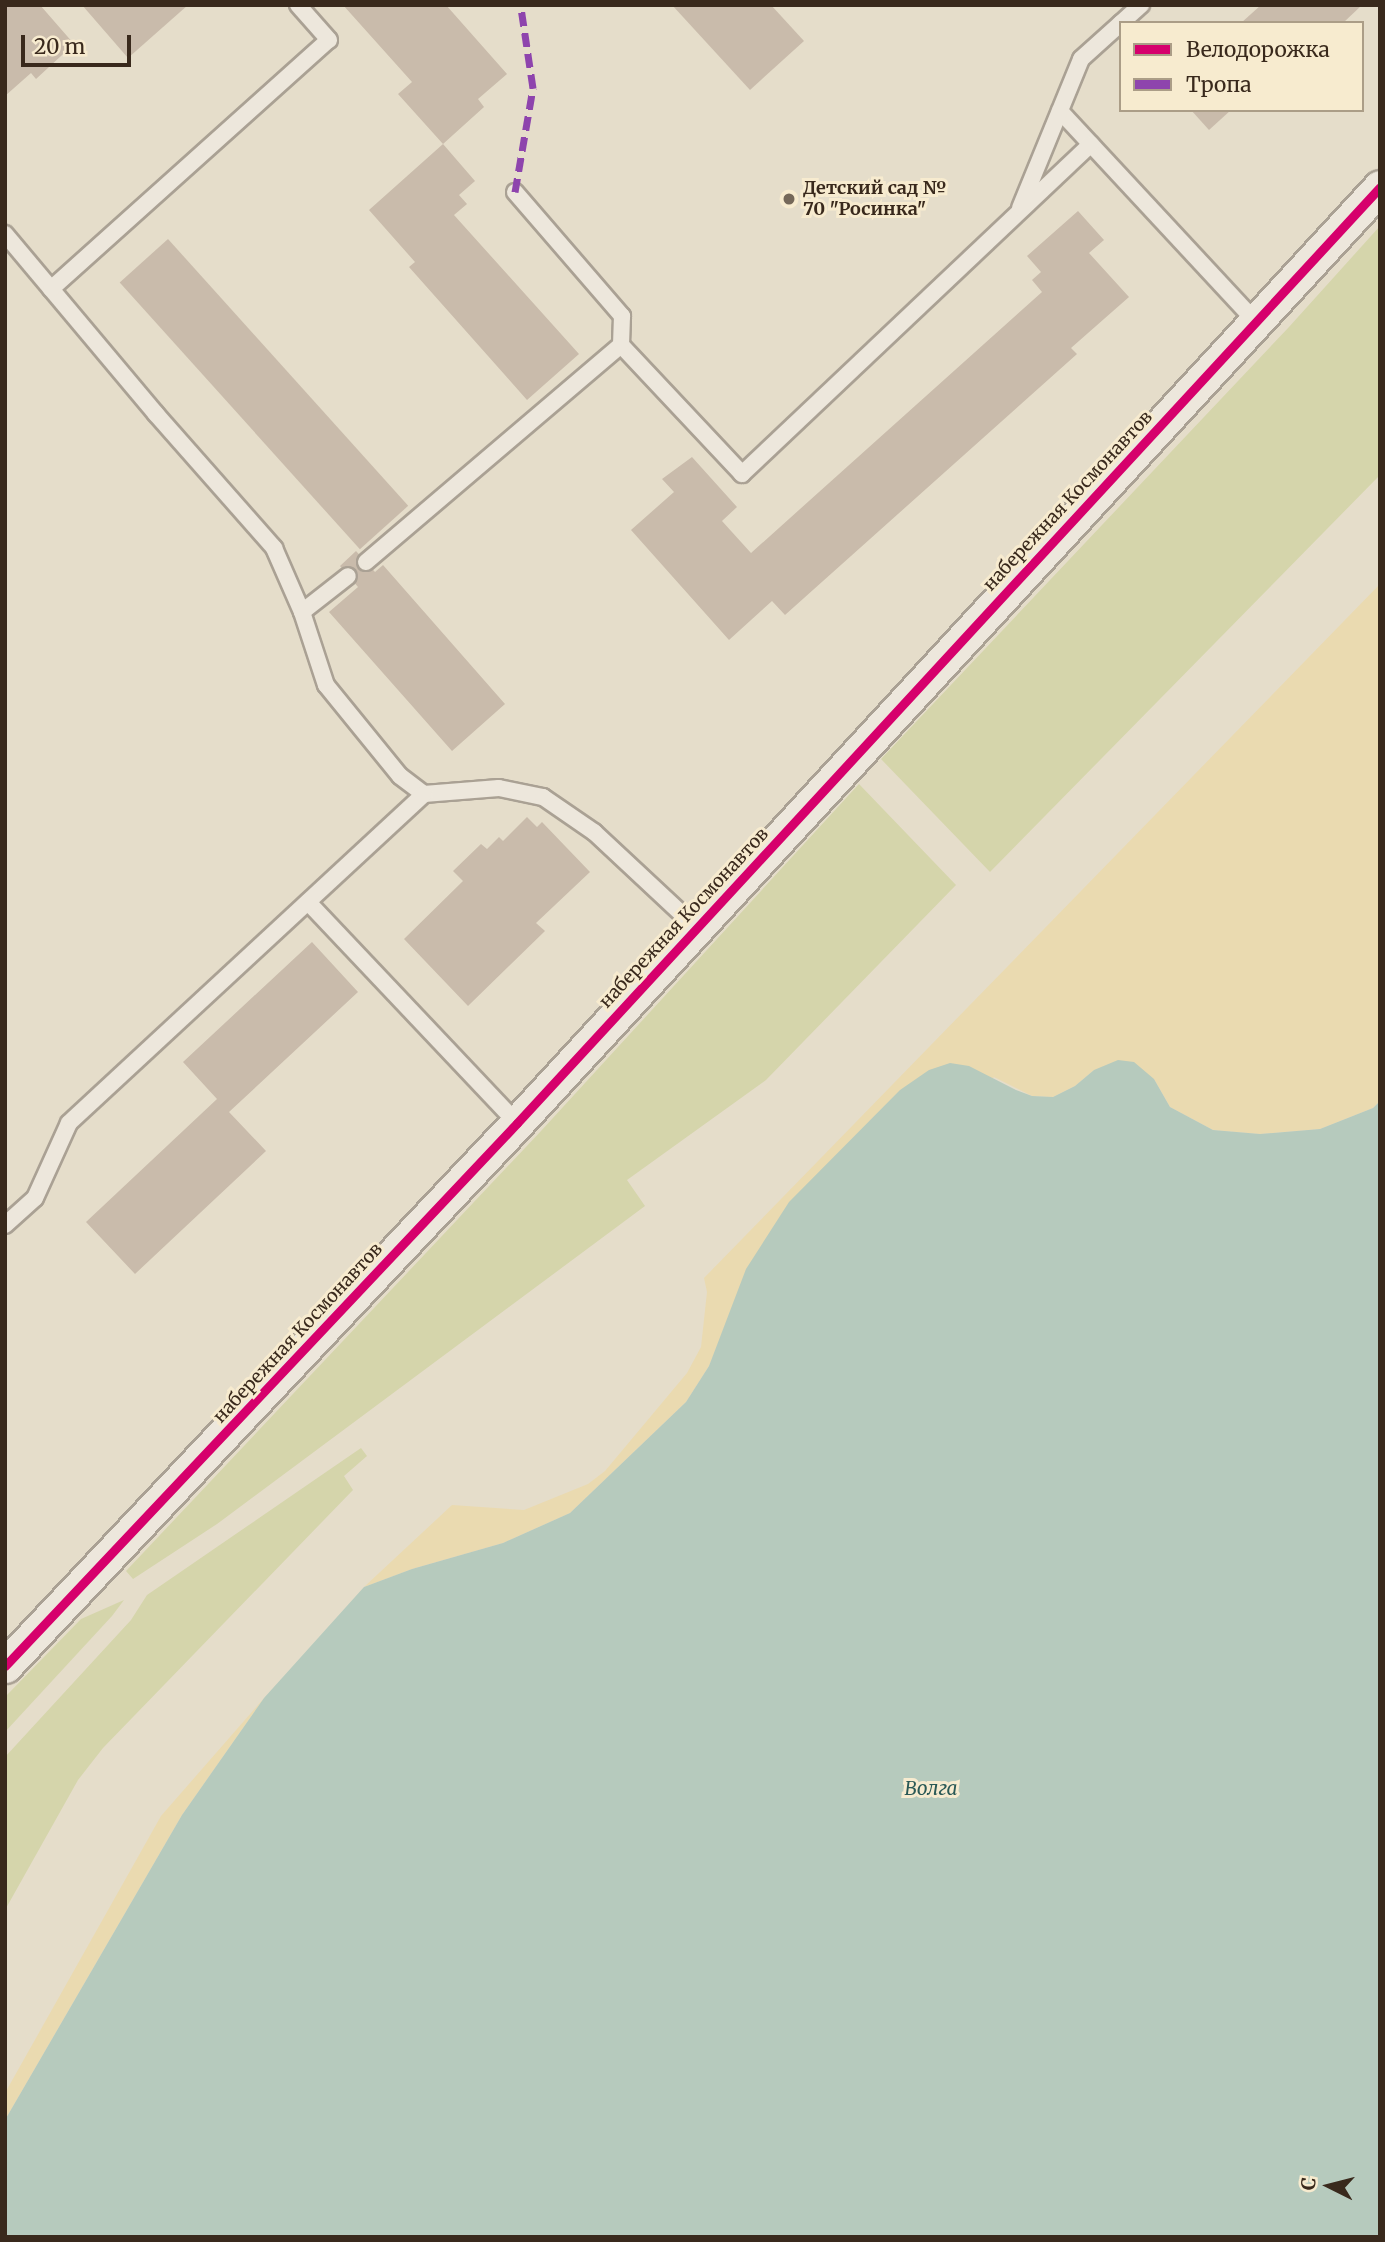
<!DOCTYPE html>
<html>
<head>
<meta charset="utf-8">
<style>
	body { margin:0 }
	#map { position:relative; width:1385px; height:2242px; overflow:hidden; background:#e5ddca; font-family:Merriweather,serif }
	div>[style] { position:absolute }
	.green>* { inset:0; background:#d5d5ab }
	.sand>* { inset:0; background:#eadab0 }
	.water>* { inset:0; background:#b6cabd }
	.building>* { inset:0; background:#c9bbab; transform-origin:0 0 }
	.roads { filter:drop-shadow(2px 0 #aaa194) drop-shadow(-2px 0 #aaa194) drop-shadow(0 2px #aaa194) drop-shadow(0 -2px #aaa194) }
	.service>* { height:16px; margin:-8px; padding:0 8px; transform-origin:8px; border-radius:8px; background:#ede7dc }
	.minor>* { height:33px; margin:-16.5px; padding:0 16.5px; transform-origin:16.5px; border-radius:16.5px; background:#ede7dc }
	.quiet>* { height:7px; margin-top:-3.5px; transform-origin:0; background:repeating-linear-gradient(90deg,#8e44ad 0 14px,transparent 0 21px) }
	.cycleway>* { height:9px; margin:-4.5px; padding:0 4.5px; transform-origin:4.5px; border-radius:4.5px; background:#d6006c }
	.dots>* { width:19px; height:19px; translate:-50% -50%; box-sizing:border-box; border:4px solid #f7ebcf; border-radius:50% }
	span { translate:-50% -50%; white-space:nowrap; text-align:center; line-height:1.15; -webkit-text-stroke:6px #f7ebcf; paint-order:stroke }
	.poi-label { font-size:18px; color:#39291c; font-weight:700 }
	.left { translate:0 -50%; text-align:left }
	.street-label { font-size:18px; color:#39291c }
	.water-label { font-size:19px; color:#2a5956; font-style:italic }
	.frame { position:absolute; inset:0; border:7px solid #39291c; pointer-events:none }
	.legend { position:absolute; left:1119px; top:21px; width:245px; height:91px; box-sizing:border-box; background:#f7ebcf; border:2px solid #ab9d87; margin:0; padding:9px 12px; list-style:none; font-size:21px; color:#39291c }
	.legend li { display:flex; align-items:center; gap:14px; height:35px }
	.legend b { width:35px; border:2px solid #ab9d87 }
	.north { position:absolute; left:1294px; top:2151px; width:70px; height:70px; -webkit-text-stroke:5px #f7ebcf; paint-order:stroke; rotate:276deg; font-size:19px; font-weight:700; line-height:28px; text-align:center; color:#39291c }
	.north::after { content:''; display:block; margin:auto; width:24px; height:32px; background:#39291c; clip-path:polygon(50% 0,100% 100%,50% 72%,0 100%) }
	.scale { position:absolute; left:21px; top:35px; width:110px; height:32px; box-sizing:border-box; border:4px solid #39291c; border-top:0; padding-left:9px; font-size:21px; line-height:24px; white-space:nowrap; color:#39291c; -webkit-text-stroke:5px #f7ebcf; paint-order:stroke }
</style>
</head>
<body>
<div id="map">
	<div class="green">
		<div style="clip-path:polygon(1380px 226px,1380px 475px,990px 872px,881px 759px,1289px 327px)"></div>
		<div style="clip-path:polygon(859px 784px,956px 885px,766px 1080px,627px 1180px,645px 1206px,217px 1524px,133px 1579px,126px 1571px,541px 1131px)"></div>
		<div style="clip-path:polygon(361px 1448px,367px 1456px,344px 1476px,353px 1490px,103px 1748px,78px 1780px,5px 1910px,5px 1757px,131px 1620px,147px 1595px)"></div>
		<div style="clip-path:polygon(124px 1600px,112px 1616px,5px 1732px,5px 1697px,81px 1619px)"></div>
	</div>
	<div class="sand">
		<div style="clip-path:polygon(1380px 584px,1380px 1101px,1373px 1108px,1320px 1129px,1260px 1134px,1213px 1130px,1170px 1107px,1154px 1079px,1094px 1070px,1075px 1086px,1053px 1097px,1032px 1096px,994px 1077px,726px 1324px,709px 1366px,686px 1402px,570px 1513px,503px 1543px,412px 1569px,364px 1587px,452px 1505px,524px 1510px,588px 1484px,605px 1471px,687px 1373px,701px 1347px,707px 1292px,704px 1278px)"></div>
		<div style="clip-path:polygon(264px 1698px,182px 1815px,5px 2120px,5px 2093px,161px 1816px)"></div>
	</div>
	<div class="water">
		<div style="clip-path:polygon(1118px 1060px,1134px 1062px,1154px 1079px,1170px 1107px,1213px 1130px,1260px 1134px,1320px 1129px,1373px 1108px,1380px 1101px,1380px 2237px,5px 2237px,5px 2120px,182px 1815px,264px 1698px,364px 1587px,412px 1569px,503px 1543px,570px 1513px,686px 1402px,709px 1366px,746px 1269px,789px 1202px,900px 1090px,929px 1070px,950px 1063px,969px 1066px,1016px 1090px,1032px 1096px,1053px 1097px,1075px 1086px,1094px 1070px)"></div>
	</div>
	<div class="building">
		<div style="clip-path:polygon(5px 5px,40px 5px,74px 44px,36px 79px,31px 73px,5px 96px)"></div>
		<div style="clip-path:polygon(82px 5px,188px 5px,128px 58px)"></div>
		<div style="clip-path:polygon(343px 5px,446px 5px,507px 74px,478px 99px,484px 107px,443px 144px,475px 181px,459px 195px,467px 204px,454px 215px,579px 354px,527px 400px,409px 267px,415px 262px,369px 210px,443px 144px,398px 94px,412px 82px)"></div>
		<div style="clip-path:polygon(672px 5px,771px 5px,804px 41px,750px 90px)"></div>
		<div style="clip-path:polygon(1261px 5px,1362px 5px,1343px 23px,1241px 23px)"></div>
		<div style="clip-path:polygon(1191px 110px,1231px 110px,1209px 130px)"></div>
		<div style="clip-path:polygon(1078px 211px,1104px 240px,1089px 253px,1129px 297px,1071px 348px,1077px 354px,785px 615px,772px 601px,729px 640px,631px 530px,674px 492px,662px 479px,692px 457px,737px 507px,722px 521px,751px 553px,1042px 292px,1032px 280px,1041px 272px,1027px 256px)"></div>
		<div style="left:168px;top:239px;width:359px;height:65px;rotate:48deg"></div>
		<div style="clip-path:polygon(356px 551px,375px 572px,383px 565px,505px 704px,452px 751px,329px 612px,358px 587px,340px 566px)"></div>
		<div style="clip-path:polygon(527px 817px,537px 827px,542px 822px,590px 872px,536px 923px,545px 931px,468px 1006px,404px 939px,463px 881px,453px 871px,481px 844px,487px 849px,499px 837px,503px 841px)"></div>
		<div style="clip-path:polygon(312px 942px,358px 992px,229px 1112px,266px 1151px,135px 1274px,86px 1222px,217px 1099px,183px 1062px)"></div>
	</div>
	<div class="roads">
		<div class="service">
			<div style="left:1121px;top:23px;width:27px;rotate:-42deg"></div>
			<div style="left:1060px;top:111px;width:287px;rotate:47.1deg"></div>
			<div style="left:515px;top:192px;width:164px;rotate:49.2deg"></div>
			<div style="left:622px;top:316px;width:29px;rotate:92deg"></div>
			<div style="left:621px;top:345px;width:177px;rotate:46.8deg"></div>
			<div style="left:742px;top:474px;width:480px;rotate:-43.4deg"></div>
			<div style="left:1020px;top:208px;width:161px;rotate:-67.7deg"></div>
			<div style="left:1081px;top:59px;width:54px;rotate:-42deg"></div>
			<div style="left:5px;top:234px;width:235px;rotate:50deg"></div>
			<div style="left:156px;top:414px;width:179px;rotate:48.6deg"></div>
			<div style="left:274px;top:548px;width:70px;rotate:66.4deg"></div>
			<div style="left:302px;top:612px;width:77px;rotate:71.8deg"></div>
			<div style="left:326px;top:685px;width:117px;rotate:50.9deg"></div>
			<div style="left:400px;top:776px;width:30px;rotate:37deg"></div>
			<div style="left:424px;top:794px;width:75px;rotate:-4.6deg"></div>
			<div style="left:499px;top:788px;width:45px;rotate:11.6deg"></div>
			<div style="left:543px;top:797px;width:62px;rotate:34.5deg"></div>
			<div style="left:594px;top:832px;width:139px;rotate:43deg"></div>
			<div style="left:51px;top:289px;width:373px;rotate:-41.9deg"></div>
			<div style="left:329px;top:40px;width:47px;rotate:-131.5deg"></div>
			<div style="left:366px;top:562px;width:335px;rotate:-40.4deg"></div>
			<div style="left:302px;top:612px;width:58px;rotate:-38deg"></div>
			<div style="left:308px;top:902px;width:304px;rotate:46.6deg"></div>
			<div style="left:5px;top:1225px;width:40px;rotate:-42deg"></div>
			<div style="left:35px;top:1198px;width:82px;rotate:-65.6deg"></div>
			<div style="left:69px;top:1123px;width:484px;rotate:-42.8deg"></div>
		</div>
		<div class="minor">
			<div style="left:5px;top:1666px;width:746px;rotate:-46.68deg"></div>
			<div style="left:517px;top:1123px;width:1273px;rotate:-47.32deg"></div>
		</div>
	</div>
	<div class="quiet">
		<div style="left:515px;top:192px;width:106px;rotate:-80.2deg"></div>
		<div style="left:533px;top:88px;width:81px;rotate:-98.5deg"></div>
	</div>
	<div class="cycleway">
		<div style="left:5px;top:1666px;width:746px;rotate:-46.68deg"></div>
		<div style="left:517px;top:1123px;width:1273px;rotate:-47.32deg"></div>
	</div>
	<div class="dots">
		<div style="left:789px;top:199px;background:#756859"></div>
	</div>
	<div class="poi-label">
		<span class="left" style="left:803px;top:199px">Детский сад №<br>70 "Росинка"</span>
	</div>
	<div class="street-label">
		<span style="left:1068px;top:501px;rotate:-47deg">набережная Космонавтов</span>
		<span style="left:684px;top:918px;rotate:-47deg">набережная Космонавтов</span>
		<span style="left:298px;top:1333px;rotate:-47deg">набережная Космонавтов</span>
	</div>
	<div class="water-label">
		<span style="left:931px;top:1789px">Волга</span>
	</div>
	<div class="frame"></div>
	<ul class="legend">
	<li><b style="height:9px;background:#d6006c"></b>Велодорожка</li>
	<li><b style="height:9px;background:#8e44ad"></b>Тропа</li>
	</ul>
	<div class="north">С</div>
	<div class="scale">20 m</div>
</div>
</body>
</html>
